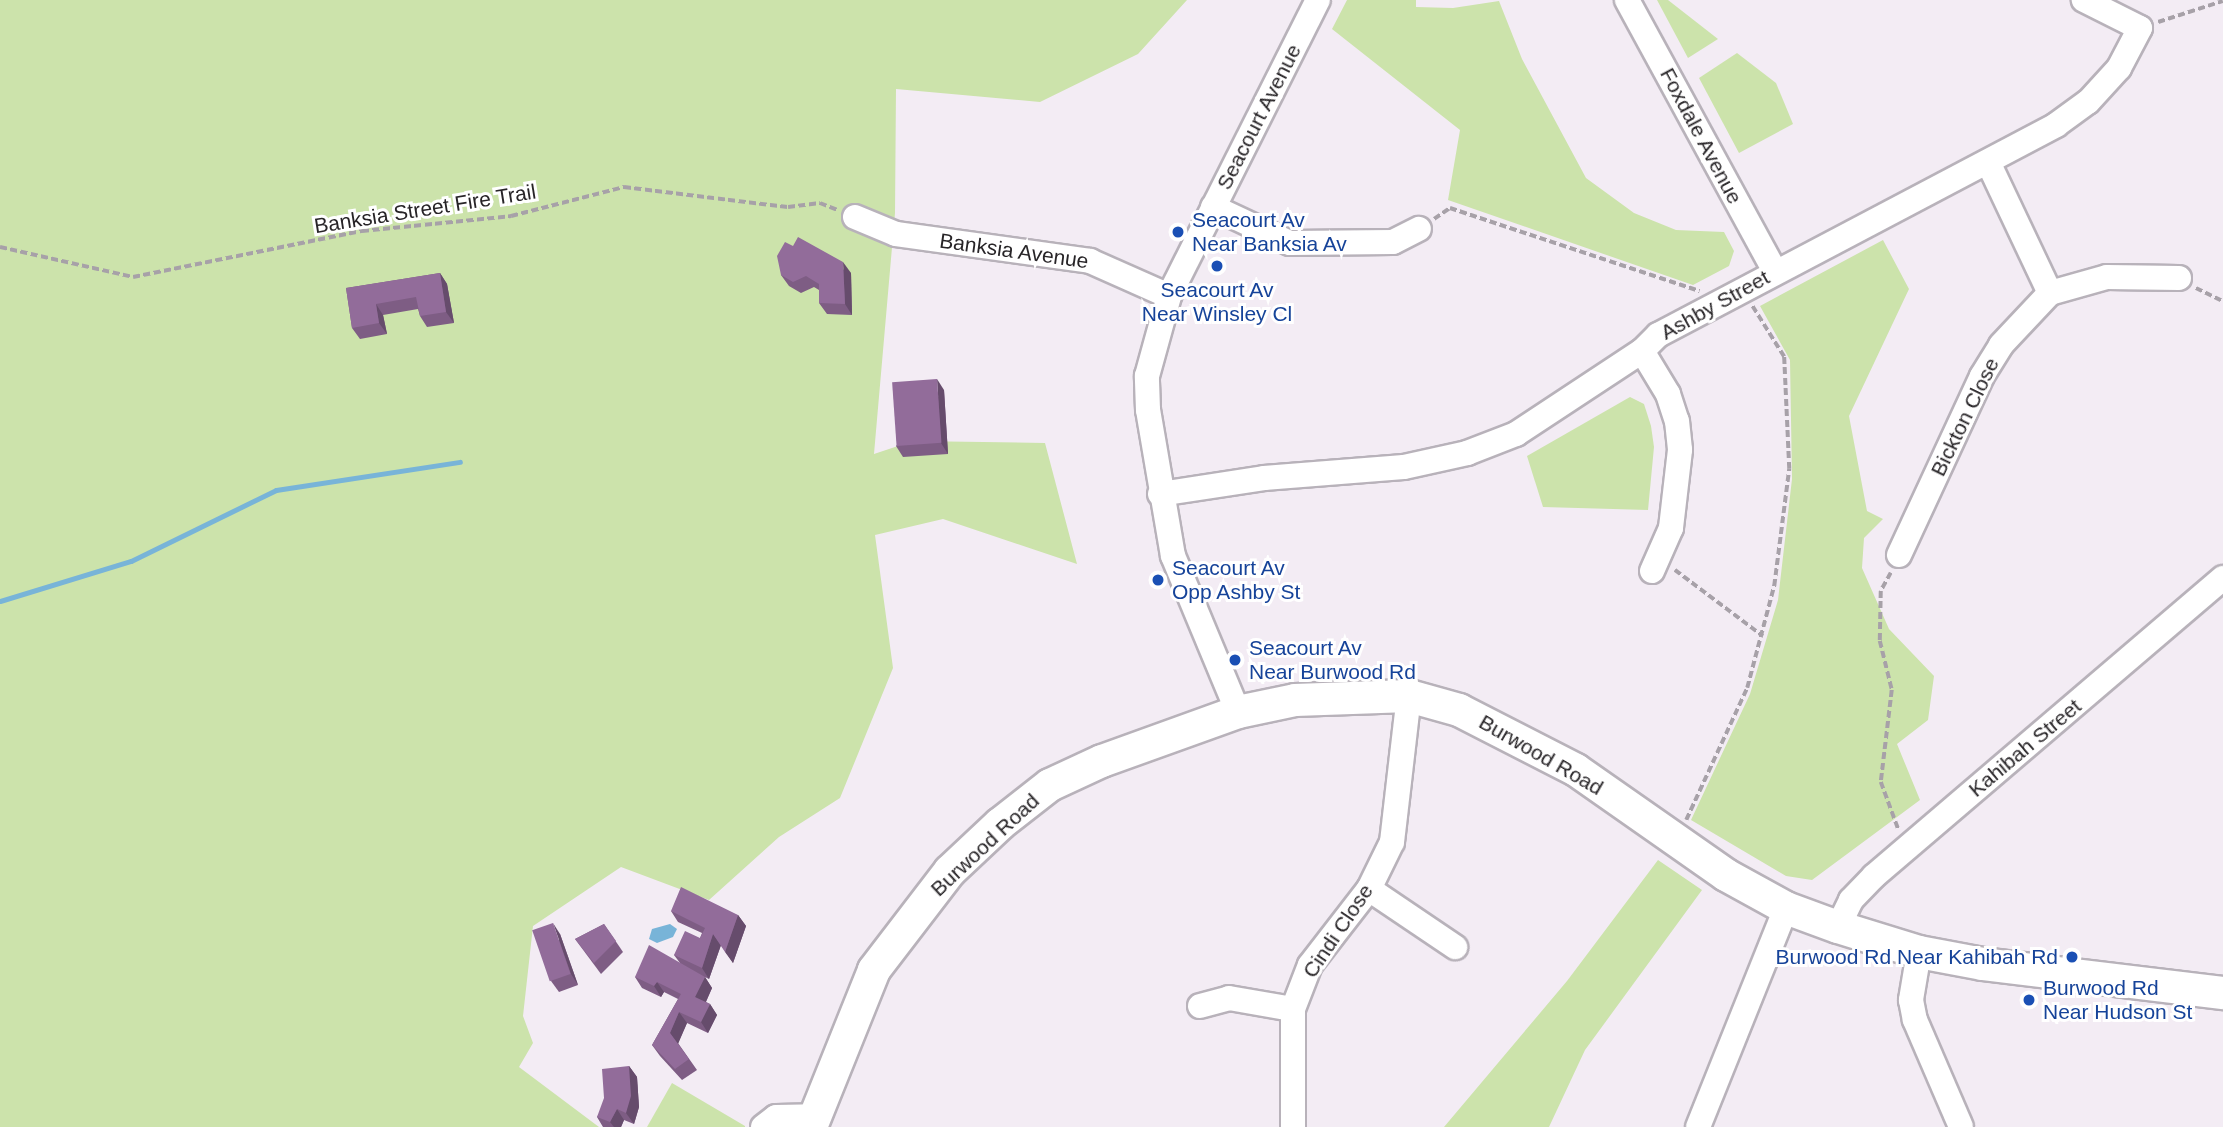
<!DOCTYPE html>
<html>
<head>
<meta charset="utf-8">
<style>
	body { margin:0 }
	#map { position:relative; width:2223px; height:1127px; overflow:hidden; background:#f3ecf4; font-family:Helvetica,sans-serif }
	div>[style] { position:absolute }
	.green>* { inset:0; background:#cce3ab }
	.water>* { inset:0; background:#78b4d8 }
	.stream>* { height:5px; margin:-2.5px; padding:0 2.5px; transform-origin:2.5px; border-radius:2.5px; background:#78b4d8 }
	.path>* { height:3.5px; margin-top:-1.75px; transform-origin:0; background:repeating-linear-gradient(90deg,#a7a1a8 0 7px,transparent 0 10.5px) }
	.roads { filter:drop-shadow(2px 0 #b8b2ba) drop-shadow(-2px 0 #b8b2ba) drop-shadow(0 2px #b8b2ba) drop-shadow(0 -2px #b8b2ba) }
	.minor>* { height:24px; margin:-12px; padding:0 12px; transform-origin:12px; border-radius:12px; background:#fff }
	.major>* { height:32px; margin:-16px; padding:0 16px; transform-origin:16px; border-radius:16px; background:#fff }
	.wall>* { inset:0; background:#7e5d84 }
	.shaded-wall>* { inset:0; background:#664c6c }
	.building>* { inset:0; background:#926c9a; transform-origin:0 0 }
	.dots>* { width:19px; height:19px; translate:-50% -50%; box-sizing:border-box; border:4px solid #fff; border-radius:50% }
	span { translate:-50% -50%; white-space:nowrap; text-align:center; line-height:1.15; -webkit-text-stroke:6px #fff; paint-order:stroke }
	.street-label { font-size:21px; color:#272427 }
	.transit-label { font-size:21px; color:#164399 }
	.left { translate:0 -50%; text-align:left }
	.right { translate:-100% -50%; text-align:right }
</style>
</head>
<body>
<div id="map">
	<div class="green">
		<div style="clip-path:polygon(0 0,1187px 0,1138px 54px,1040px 102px,896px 89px,895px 213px,874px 454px,913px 441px,1045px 443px,1077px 564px,943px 519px,875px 535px,893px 668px,840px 798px,779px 837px,709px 900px,621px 867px,533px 926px,523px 1016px,533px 1043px,519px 1067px,599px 1127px,0 1127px)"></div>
		<div style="clip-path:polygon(1347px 0,1416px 0,1416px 7px,1453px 8px,1499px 1px,1522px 59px,1586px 178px,1634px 213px,1676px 230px,1724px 232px,1734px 251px,1729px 266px,1693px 285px,1448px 200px,1460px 130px,1332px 29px)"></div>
		<div style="clip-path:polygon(1657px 0,1668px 0,1718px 39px,1688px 58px)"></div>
		<div style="clip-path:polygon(1737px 53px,1776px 83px,1793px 124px,1739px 153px,1699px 78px)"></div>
		<div style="clip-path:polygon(1883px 240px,1909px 289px,1849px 416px,1867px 511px,1883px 519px,1864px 538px,1862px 568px,1889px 629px,1934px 676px,1928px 720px,1897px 744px,1920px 800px,1812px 880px,1786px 876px,1691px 820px,1750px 694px,1778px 600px,1792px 479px,1790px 360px,1760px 306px)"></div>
		<div style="clip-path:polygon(1630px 397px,1644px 404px,1651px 426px,1654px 447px,1648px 510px,1543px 507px,1527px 456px)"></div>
		<div style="clip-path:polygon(1658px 860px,1702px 890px,1585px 1050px,1549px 1127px,1444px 1127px,1567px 981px)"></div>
		<div style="clip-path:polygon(672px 1083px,745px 1126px,745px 1127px,647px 1127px)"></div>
	</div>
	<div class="water">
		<div style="clip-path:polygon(670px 924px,677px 929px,673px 937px,657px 943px,649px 939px,652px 929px)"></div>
	</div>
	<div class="stream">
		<div style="left:0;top:601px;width:137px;rotate:-17deg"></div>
		<div style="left:131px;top:561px;width:161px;rotate:-26.1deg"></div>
		<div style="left:276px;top:490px;width:186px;rotate:-8.7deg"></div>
	</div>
	<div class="path">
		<div style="left:2158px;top:22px;width:68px;rotate:-17.9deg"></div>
		<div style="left:1434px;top:219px;width:19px;rotate:-35deg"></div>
		<div style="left:1450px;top:208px;width:263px;rotate:18.4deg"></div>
		<div style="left:0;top:247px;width:136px;rotate:12.7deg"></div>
		<div style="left:133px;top:277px;width:234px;rotate:-11.4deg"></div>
		<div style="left:362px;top:231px;width:150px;rotate:-5.7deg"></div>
		<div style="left:511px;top:216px;width:117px;rotate:-14.4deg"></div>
		<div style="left:624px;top:187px;width:165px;rotate:7deg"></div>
		<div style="left:788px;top:207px;width:32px;rotate:-7deg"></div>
		<div style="left:820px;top:203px;width:18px;rotate:22deg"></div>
		<div style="left:2196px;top:288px;width:30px;rotate:26deg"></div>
		<div style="left:1675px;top:570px;width:110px;rotate:36.9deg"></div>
		<div style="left:1891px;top:573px;width:21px;rotate:119deg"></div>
		<div style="left:1881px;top:591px;width:50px;rotate:91.1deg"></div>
		<div style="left:1880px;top:641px;width:50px;rotate:76.2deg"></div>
		<div style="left:1892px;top:690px;width:93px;rotate:96.8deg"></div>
		<div style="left:1881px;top:782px;width:52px;rotate:69.8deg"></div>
		<div style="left:1686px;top:820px;width:145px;rotate:-65.2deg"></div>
		<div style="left:1747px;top:688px;width:106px;rotate:-75.2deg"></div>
		<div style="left:1774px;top:586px;width:118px;rotate:-82.7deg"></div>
		<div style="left:1789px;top:469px;width:112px;rotate:-92.6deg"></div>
		<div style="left:1784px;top:357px;width:60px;rotate:-122.1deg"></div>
	</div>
	<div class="roads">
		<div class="minor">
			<div style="left:1627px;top:0;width:310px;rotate:61.4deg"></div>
			<div style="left:1988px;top:162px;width:145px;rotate:64.7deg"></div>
			<div style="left:1213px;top:207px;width:85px;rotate:25.1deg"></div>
			<div style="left:1290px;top:243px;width:103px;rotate:-0.6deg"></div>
			<div style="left:1393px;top:242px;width:29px;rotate:-27deg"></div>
			<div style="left:855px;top:217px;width:44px;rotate:22.5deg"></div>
			<div style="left:896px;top:234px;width:196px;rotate:7.9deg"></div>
			<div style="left:1090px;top:261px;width:86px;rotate:23.9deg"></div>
			<div style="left:1642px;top:351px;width:50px;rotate:58.8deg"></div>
			<div style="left:1668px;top:394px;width:28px;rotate:72deg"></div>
			<div style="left:1677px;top:421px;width:29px;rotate:84deg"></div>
			<div style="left:1680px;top:450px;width:79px;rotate:96.6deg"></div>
			<div style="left:1671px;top:528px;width:47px;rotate:113.8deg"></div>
			<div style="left:1160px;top:494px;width:105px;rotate:-8.7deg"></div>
			<div style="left:1264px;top:478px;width:140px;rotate:-4.5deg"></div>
			<div style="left:1404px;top:467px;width:65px;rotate:-12.5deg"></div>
			<div style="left:1467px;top:453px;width:53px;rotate:-21.2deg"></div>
			<div style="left:1516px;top:434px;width:151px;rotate:-33.4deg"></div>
			<div style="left:1642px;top:351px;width:23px;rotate:-45deg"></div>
			<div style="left:1658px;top:335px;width:450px;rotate:-27.8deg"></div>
			<div style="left:2056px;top:125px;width:39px;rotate:-36deg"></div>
			<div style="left:2088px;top:102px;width:46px;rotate:-47.6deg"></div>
			<div style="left:2119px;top:68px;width:45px;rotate:-62.3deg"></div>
			<div style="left:2140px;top:28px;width:63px;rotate:-153.4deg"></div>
			<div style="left:1899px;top:555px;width:197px;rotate:-65.1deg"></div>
			<div style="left:1982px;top:376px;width:36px;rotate:-58deg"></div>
			<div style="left:2001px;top:345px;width:71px;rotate:-46.7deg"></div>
			<div style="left:2050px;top:293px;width:59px;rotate:-15.7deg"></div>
			<div style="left:2107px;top:277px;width:72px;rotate:0.8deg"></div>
			<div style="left:1238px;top:712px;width:169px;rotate:-112.6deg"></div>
			<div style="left:1173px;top:556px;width:148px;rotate:-99.7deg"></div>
			<div style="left:1148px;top:410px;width:34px;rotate:-92deg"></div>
			<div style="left:1147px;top:376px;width:83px;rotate:-74.6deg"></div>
			<div style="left:1169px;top:296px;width:331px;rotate:-63.3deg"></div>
			<div style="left:1369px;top:889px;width:104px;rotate:34deg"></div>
			<div style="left:1838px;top:927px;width:30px;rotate:-64deg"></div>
			<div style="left:1851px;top:900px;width:33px;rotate:-46deg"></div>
			<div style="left:1874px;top:876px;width:459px;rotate:-40.5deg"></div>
			<div style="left:1919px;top:952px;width:49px;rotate:99.5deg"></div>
			<div style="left:1911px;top:1000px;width:20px;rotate:79deg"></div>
			<div style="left:1915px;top:1020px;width:116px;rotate:66.7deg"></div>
			<div style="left:1200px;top:1006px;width:30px;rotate:-15deg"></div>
			<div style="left:1229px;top:998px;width:65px;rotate:9.8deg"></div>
			<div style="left:763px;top:1127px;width:16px;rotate:-38deg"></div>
			<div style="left:776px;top:1117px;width:39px;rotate:-1deg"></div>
			<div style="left:1293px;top:1127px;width:118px;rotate:-90deg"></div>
			<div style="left:1293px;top:1009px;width:47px;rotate:-68.9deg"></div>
			<div style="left:1310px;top:965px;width:96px;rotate:-52.2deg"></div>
			<div style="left:1369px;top:889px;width:52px;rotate:-63.9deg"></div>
			<div style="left:1392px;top:842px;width:147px;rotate:-83.4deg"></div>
			<div style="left:1698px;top:1127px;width:236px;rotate:-68.1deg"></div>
		</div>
		<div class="major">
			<div style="left:811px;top:1127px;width:169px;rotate:-68.1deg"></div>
			<div style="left:874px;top:970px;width:125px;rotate:-52.5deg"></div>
			<div style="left:950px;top:871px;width:69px;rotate:-43.2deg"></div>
			<div style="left:1000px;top:824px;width:63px;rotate:-38deg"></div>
			<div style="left:1050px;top:785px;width:57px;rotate:-24.8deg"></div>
			<div style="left:1102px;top:761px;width:145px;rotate:-19.8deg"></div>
			<div style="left:1238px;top:712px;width:58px;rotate:-11.9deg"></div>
			<div style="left:1295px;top:700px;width:114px;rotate:-2deg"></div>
			<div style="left:1409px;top:696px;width:52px;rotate:15.6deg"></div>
			<div style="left:1459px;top:710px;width:131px;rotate:27.1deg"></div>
			<div style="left:1576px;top:770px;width:183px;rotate:35deg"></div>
			<div style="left:1726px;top:875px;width:68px;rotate:28.8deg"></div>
			<div style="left:1786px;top:908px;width:55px;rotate:20.1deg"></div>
			<div style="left:1838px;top:927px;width:85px;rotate:17.2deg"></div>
			<div style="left:1919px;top:952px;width:65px;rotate:10.6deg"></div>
			<div style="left:1983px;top:964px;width:242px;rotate:6.9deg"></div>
		</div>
	</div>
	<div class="wall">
		<div style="clip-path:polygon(793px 246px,851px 273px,852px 315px,827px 314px,819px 303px,819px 290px,814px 287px,801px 293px,789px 286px,781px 275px)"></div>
		<div style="clip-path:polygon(440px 273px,447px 284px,454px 323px,427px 327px,420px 316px,418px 309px,383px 315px,387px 334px,360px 339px,352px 328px,346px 288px)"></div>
		<div style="clip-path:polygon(944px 390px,948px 454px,903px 457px,896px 446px)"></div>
		<div style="clip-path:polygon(671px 911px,738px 915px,746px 926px,733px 963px,721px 945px,709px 979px,705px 977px,712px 988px,706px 1002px,710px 1004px,717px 1015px,708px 1033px,687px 1023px,678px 1043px,697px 1070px,682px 1080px,660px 1056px,652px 1045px,678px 999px,664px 992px,661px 997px,642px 988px,635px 977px,680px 963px,674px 955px,700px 938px,702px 933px,678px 922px)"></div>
		<div style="clip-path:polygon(604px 924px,623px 952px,601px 974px,575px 939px)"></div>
		<div style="clip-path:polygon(560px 934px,578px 985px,559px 992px,551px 981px)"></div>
		<div style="clip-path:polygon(629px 1066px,637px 1077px,639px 1107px,634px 1124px,624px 1120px,621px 1127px,603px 1127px,597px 1117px)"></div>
	</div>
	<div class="shaded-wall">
		<div style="clip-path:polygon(843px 262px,851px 273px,852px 315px,845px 304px)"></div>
		<div style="clip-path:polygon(440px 273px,447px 284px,454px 323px,446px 312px)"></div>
		<div style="clip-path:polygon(376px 304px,383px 315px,387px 334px,379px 323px)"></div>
		<div style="clip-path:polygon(937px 379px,944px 390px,948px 454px,941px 443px)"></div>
		<div style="clip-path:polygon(738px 915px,746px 926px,733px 963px,725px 952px)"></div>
		<div style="clip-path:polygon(553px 923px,560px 934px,578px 985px,571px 974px)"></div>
		<div style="clip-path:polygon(713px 934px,721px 945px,709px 979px,702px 968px)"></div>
		<div style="clip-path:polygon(705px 977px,712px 988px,703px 1008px,695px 997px)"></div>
		<div style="clip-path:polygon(657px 982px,664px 992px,661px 997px,654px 986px)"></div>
		<div style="clip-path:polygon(710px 1004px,717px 1015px,708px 1033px,701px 1022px)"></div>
		<div style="clip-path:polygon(679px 1012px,687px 1023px,678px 1044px,670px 1033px)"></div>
		<div style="clip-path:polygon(629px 1066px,637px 1077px,639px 1107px,634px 1124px,626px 1113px)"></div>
		<div style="clip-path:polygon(617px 1109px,624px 1120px,621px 1127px,614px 1127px,610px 1122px)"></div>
	</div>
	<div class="building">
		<div style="clip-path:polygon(798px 237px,843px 262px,845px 304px,819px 303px,819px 284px,806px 276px,793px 282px,781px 275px,777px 256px,785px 242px,793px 246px)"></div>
		<div style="clip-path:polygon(440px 273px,446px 312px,420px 316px,416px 297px,376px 304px,379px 323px,352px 328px,346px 288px)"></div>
		<div style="left:937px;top:379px;width:64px;height:45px;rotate:86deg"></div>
		<div style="clip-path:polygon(681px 887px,738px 915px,725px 952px,713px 934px,702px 968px,674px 955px,685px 931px,700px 938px,705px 928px,671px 911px)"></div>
		<div style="left:553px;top:923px;width:54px;height:22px;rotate:71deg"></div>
		<div style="clip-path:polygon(604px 924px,616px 941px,594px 963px,575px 939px)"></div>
		<div style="clip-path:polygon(649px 945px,705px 977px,695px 997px,710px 1004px,701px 1022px,679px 1012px,670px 1033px,689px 1059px,675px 1069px,652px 1045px,681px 994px,657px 982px,654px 986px,635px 977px)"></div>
		<div style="clip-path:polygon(629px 1066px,631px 1096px,626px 1113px,617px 1109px,610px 1122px,597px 1117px,604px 1098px,602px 1069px)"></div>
	</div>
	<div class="dots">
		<div style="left:1178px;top:232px;background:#1a4fb4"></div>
		<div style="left:1217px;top:266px;background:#1a4fb4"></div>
		<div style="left:1158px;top:580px;background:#1a4fb4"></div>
		<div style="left:1235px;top:660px;background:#1a4fb4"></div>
		<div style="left:2072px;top:957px;background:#1a4fb4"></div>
		<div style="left:2029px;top:1000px;background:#1a4fb4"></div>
	</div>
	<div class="street-label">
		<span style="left:1259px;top:117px;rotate:-63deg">Seacourt Avenue</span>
		<span style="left:1701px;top:136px;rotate:62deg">Foxdale Avenue</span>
		<span style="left:425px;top:209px;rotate:-9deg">Banksia Street Fire Trail</span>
		<span style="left:1014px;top:251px;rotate:8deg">Banksia Avenue</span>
		<span style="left:1715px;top:305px;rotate:-29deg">Ashby Street</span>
		<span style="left:1965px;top:417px;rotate:-64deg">Bickton Close</span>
		<span style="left:2025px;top:748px;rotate:-40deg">Kahibah Street</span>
		<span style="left:1541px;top:755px;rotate:30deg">Burwood Road</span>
		<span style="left:985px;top:845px;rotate:-43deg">Burwood Road</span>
		<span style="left:1338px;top:931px;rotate:-56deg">Cindi Close</span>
	</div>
	<div class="transit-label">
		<span class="left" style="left:1192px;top:232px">Seacourt Av<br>Near Banksia Av</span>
		<span style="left:1217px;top:302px">Seacourt Av<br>Near Winsley Cl</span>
		<span class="left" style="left:1172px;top:580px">Seacourt Av<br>Opp Ashby St</span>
		<span class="left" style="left:1249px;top:660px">Seacourt Av<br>Near Burwood Rd</span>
		<span class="right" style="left:2058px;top:957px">Burwood Rd Near Kahibah Rd</span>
		<span class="left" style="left:2043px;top:1000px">Burwood Rd<br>Near Hudson St</span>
	</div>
</div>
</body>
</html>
